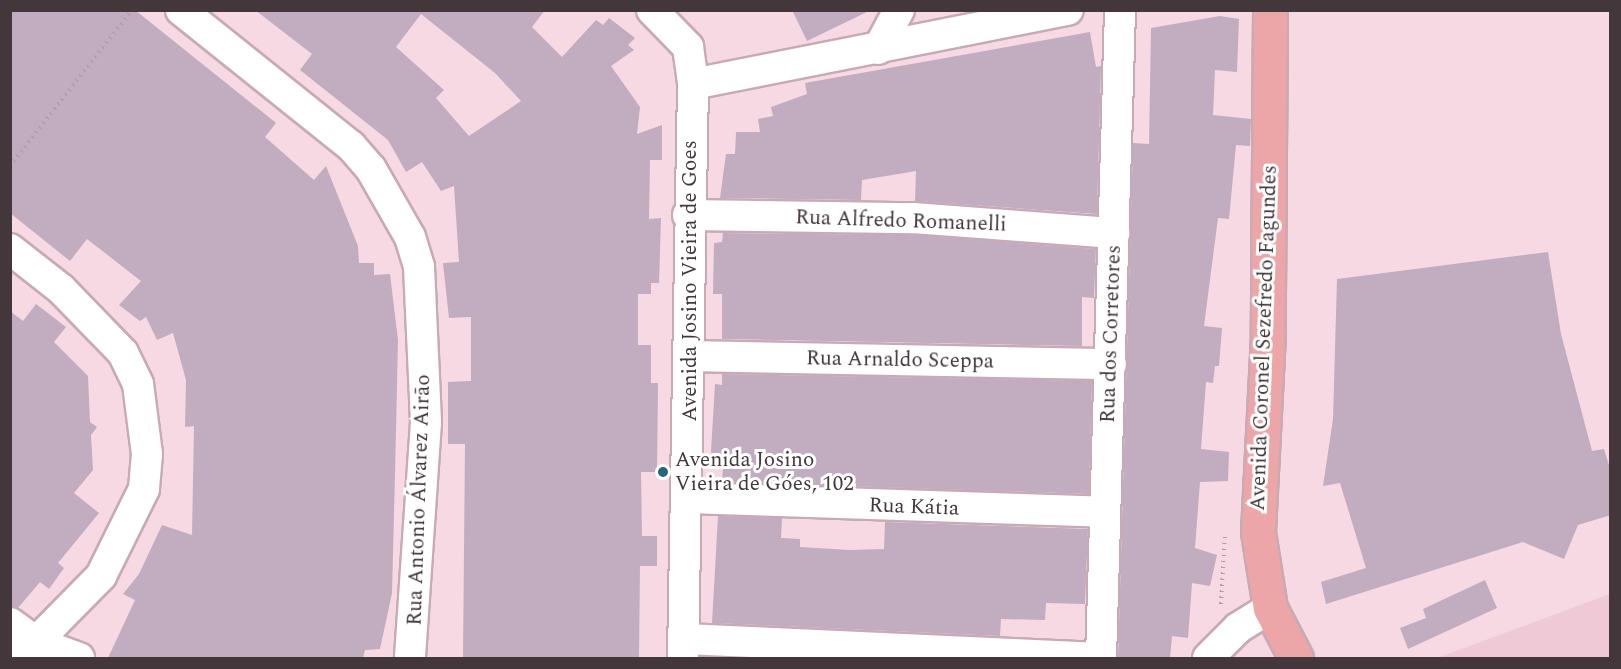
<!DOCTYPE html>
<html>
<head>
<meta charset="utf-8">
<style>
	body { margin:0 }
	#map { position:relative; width:1621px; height:669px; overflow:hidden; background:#f7d9e3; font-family:Spectral,serif }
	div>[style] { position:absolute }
	.built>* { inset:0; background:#f0c9d7 }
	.building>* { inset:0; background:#c2acbf }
	.path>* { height:4px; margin-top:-2px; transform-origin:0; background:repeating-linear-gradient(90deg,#b29ba3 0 1.5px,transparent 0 6px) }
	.roads { filter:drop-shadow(2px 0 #c8aab4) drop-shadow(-2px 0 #c8aab4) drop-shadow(0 2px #c8aab4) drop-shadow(0 -2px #c8aab4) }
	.minor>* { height:30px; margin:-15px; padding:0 15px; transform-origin:15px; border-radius:15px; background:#fff }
	.major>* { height:33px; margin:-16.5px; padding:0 16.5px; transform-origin:16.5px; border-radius:16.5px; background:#eca6a8 }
	.dots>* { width:16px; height:16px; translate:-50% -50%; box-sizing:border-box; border:3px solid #fff; border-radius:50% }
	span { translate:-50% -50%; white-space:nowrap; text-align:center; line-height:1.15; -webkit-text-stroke:6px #fff; paint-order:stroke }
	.street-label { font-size:21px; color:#43373c }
	.poi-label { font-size:21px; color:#43373c }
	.left { translate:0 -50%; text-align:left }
	.frame { position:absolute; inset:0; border:12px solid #43373c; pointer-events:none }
</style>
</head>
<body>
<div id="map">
	<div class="built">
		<div style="clip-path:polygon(1610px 594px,1610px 658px,1437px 658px)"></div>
	</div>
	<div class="building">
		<div style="clip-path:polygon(10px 10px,135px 10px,276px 123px,265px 137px,314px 180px,326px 166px,358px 246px,359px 263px,374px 263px,374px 275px,390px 274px,398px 340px,395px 475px,392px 593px,380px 649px,365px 650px,363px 658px,108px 658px,135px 600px,123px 594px,139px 574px,162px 525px,192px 535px,194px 426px,185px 427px,186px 380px,173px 333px,157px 340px,146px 317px,140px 321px,119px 305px,141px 281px,87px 239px,70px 261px,10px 213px)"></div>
		<div style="clip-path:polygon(evenodd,255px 10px,545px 10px,532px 27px,562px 57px,596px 20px,603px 25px,609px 18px,635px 38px,628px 45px,634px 50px,611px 66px,640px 107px,637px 134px,662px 125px,662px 160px,650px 160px,649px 219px,661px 218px,659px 283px,651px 283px,651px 294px,638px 294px,638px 345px,651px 345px,651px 383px,658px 383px,657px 472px,641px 472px,642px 536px,657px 536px,657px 566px,640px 566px,639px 657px,463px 658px,465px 444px,448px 444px,448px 382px,471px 381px,471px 317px,449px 318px,443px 263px,459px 262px,454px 186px,441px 191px,422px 162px,406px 172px,388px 140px,300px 70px,312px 54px,255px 10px,421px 14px,495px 73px,521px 101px,469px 136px,436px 98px,444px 90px,396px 47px,421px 14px)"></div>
		<div style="clip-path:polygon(792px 10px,871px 10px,807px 41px)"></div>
		<div style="clip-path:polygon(1220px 16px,1239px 19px,1237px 72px,1215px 70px,1213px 115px,1251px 119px,1250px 146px,1236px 145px,1229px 219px,1218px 218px,1204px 326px,1222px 328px,1219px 366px,1215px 366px,1213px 383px,1206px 382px,1201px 449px,1229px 452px,1228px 481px,1200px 482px,1195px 548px,1217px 555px,1210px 586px,1192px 583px,1188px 638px,1172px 636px,1170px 658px,1118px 658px,1133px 143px,1149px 144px,1151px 28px)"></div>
		<div style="clip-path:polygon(1090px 32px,1096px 67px,1101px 66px,1097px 214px,915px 201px,916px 171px,862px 180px,861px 200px,720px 198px,726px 154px,735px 154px,736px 132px,760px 132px,758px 119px,773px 116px,771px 107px,807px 94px,805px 83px)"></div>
		<div style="clip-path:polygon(723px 233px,912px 235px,1096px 249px,1094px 298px,1082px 297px,1082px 346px,722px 339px,722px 294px,713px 294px,714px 243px,722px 242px)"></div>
		<div style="clip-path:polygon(1548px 252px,1561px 334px,1592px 451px,1604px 449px,1611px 472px,1611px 515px,1578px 525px,1564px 559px,1523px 542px,1326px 604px,1321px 582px,1366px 568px,1340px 483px,1323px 486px,1333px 419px,1337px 279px)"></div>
		<div style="clip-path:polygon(36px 304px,66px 327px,54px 342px,88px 376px,90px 422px,97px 427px,91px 435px,93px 470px,74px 493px,99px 513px,58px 563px,64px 568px,49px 589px,40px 582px,18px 608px,10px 606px,10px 311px,23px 321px)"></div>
		<div style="clip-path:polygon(722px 374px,1092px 381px,1089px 494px,722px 482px,723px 469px,715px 468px,711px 451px,715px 384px,722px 385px)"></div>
		<div style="clip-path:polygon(718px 516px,782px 518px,781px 538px,800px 539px,800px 547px,850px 550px,884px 549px,885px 522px,1088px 529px,1085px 604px,1046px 603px,1045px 620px,1001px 619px,1000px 636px,712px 623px)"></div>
		<div style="clip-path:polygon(1485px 580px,1497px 608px,1408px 649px,1400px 628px,1426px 618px,1423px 609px)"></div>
	</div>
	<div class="path">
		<div style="left:10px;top:166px;width:198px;rotate:-52deg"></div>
		<div style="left:1221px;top:604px;width:70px;rotate:-86.7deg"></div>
	</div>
	<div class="roads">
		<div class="minor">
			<div style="left:181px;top:10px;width:218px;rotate:38.7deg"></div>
			<div style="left:351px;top:146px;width:30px;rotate:49deg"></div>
			<div style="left:371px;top:169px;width:78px;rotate:60.2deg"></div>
			<div style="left:410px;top:237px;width:31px;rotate:73deg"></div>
			<div style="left:419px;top:267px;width:155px;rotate:87.4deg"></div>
			<div style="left:426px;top:422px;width:237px;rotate:93.9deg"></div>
			<div style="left:652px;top:10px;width:52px;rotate:45.8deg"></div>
			<div style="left:688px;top:47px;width:37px;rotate:82deg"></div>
			<div style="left:693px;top:84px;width:574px;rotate:91deg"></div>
			<div style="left:878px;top:49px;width:44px;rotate:-61.7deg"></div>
			<div style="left:693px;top:84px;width:382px;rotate:-11.2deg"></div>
			<div style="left:688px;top:215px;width:225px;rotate:0.8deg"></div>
			<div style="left:913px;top:218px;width:202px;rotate:4.3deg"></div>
			<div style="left:10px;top:249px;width:65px;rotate:38.1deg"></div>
			<div style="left:61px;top:289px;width:89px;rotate:45.9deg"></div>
			<div style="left:123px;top:353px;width:34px;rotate:64deg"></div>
			<div style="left:138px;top:384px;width:71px;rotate:82.7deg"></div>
			<div style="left:147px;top:454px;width:35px;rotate:95deg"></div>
			<div style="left:144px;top:489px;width:97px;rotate:116.3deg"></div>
			<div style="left:101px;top:576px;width:93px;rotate:134.6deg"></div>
			<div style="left:36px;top:642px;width:28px;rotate:161deg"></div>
			<div style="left:689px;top:356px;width:422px;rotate:1.1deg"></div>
			<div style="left:688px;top:498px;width:416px;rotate:1.9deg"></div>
			<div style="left:10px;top:623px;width:32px;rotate:36deg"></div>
			<div style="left:36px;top:642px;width:46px;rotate:20.4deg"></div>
			<div style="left:684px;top:639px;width:412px;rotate:2.6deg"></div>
			<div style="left:1101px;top:658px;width:648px;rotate:-88.32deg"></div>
			<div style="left:1208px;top:658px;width:42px;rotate:-45deg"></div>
			<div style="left:1238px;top:628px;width:38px;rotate:-32deg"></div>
		</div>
		<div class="major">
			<div style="left:1270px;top:10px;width:324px;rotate:90.4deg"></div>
			<div style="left:1268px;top:334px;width:198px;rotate:92.9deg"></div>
			<div style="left:1258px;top:532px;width:77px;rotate:81deg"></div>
			<div style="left:1270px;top:608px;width:56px;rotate:62.5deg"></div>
		</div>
	</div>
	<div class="dots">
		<div style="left:663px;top:472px;background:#2b637d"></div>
	</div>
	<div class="street-label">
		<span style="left:901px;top:221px;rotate:2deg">Rua Alfredo Romanelli</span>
		<span style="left:690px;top:281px;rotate:-90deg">Avenida Josino Vieira de Goes</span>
		<span style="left:1111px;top:334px;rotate:-88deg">Rua dos Corretores</span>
		<span style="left:1264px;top:338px;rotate:-88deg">Avenida Coronel Sezefredo Fagundes</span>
		<span style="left:900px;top:360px;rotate:1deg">Rua Arnaldo Sceppa</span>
		<span style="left:419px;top:500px;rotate:-88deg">Rua Antonio Álvarez Airão</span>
		<span style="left:914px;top:507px;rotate:2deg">Rua Kátia</span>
	</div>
	<div class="poi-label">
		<span class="left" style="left:675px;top:472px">Avenida Josino<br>Vieira de Góes, 102</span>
	</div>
	<div class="frame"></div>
</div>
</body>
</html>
